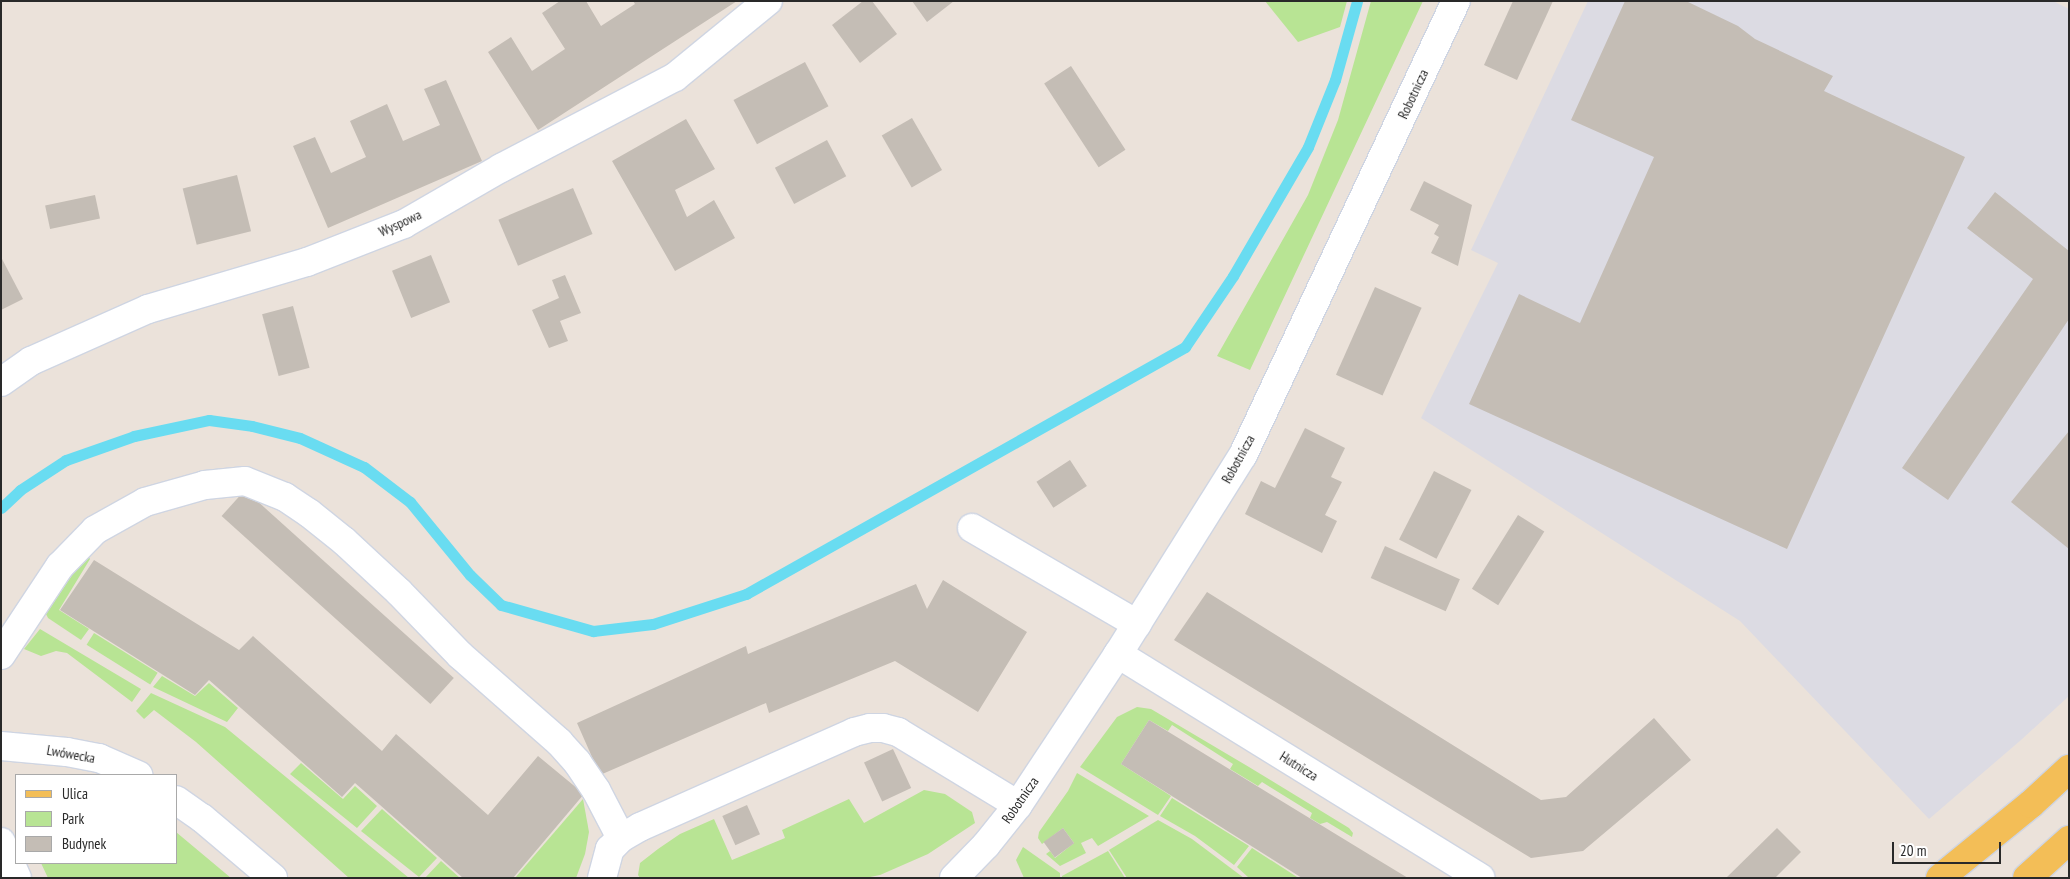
<!DOCTYPE html>
<html>
<head>
<meta charset="utf-8">
<style>
	body { margin:0 }
	#map { position:relative; width:2070px; height:879px; overflow:hidden; background:#ebe2da; font-family:"PT Sans Narrow",sans-serif }
	div>[style] { position:absolute }
	.industrial>* { inset:0; background:#dcdbe3 }
	.green>* { inset:0; background:#b8e494; transform-origin:0 0 }
	.stream>* { height:11px; margin:-5.5px; padding:0 5.5px; transform-origin:5.5px; border-radius:5.5px; background:#69dcf1 }
	.building>* { inset:0; background:#c4bdb5; transform-origin:0 0 }
	.roads { filter:drop-shadow(1px 0 #cfd5e2) drop-shadow(-1px 0 #cfd5e2) drop-shadow(0 1px #cfd5e2) drop-shadow(0 -1px #cfd5e2) }
	.minor>* { height:28px; margin:-14px; padding:0 14px; transform-origin:14px; border-radius:14px; background:#fff }
	.major>* { height:28px; margin:-14px; padding:0 14px; transform-origin:14px; border-radius:14px; background:#f3be57 }
	span { translate:-50% -50%; white-space:nowrap; text-align:center; line-height:1.15; -webkit-text-stroke:4px #fff; paint-order:stroke }
	.street-label { font-size:14px; color:#292929 }
	.frame { position:absolute; inset:0; border:2px solid #292929; pointer-events:none }
	.legend { position:absolute; left:15px; top:774px; width:162px; height:90px; box-sizing:border-box; background:#fff; border:1px solid #a9a9a9; margin:0; padding:6px 9px; list-style:none; font-size:15px; color:#292929 }
	.legend li { display:flex; align-items:center; gap:10px; height:25px }
	.legend b { width:25px; border:1px solid #a9a9a9 }
	.scale { position:absolute; left:1892px; top:842px; width:109px; height:22px; box-sizing:border-box; border:2px solid #292929; border-top:0; padding-left:6px; font-size:15px; line-height:18px; white-space:nowrap; color:#292929; -webkit-text-stroke:4px #fff; paint-order:stroke }
</style>
</head>
<body>
<div id="map">
	<div class="industrial">
		<div style="clip-path:polygon(1588px 1px,2053px 1px,2069px 9px,2069px 696px,2021px 740px,1929px 819px,1740px 621px,1421px 418px,1498px 263px,1471px 250px)"></div>
	</div>
	<div class="green">
		<div style="clip-path:polygon(1265px 1px,1347px 1px,1340px 27px,1298px 42px)"></div>
		<div style="clip-path:polygon(1371px 1px,1423px 1px,1250px 370px,1217px 356px,1308px 195px,1338px 120px)"></div>
		<div style="clip-path:polygon(89px 557px,90px 559px,59px 610px,89px 629px,81px 640px,48px 618px,46px 614px,72px 575px)"></div>
		<div style="clip-path:polygon(40px 629px,141px 689px,132px 702px,67px 653px,56px 651px,41px 656px,24px 649px)"></div>
		<div style="left:94px;top:633px;width:75px;height:14px;rotate:32deg"></div>
		<div style="clip-path:polygon(162px 676px,195px 696px,209px 683px,238px 708px,227px 722px,153px 687px)"></div>
		<div style="clip-path:polygon(151px 693px,225px 727px,409px 878px,349px 878px,196px 742px,154px 710px,144px 719px,136px 711px)"></div>
		<div style="clip-path:polygon(1137px 707px,1151px 709px,1249px 767px,1349px 828px,1353px 833px,1352px 837px,1327px 822px,1320px 824px,1310px 818px,1312px 813px,1262px 782px,1258px 786px,1230px 769px,1233px 764px,1172px 725px,1168px 731px,1149px 720px,1121px 764px,1171px 796px,1158px 815px,1080px 767px,1117px 717px)"></div>
		<div style="clip-path:polygon(301px 763px,343px 799px,355px 786px,377px 806px,357px 828px,290px 774px)"></div>
		<div style="clip-path:polygon(1077px 773px,1149px 816px,1098px 846px,1092px 838px,1081px 843px,1086px 853px,1060px 866px,1046px 854px,1050px 851px,1055px 858px,1074px 843px,1063px 828px,1042px 844px,1038px 838px,1039px 832px,1068px 791px)"></div>
		<div style="clip-path:polygon(924px 790px,945px 794px,972px 812px,975px 823px,928px 854px,880px 875px,865px 878px,640px 878px,638px 875px,640px 863px,658px 849px,680px 834px,714px 819px,732px 860px,785px 838px,782px 830px,849px 799px,864px 823px)"></div>
		<div style="clip-path:polygon(1172px 798px,1249px 846px,1234px 865px,1195px 836px,1160px 816px)"></div>
		<div style="clip-path:polygon(583px 799px,589px 832px,585px 854px,576px 878px,515px 878px)"></div>
		<div style="clip-path:polygon(382px 809px,437px 858px,419px 877px,361px 831px)"></div>
		<div style="clip-path:polygon(1158px 820px,1192px 839px,1244px 878px,1127px 878px,1109px 850px)"></div>
		<div style="clip-path:polygon(176px 832px,231px 878px,48px 878px,41px 863px,176px 863px)"></div>
		<div style="clip-path:polygon(1023px 847px,1060px 873px,1060px 878px,1024px 878px,1016px 860px)"></div>
		<div style="clip-path:polygon(1252px 848px,1297px 877px,1297px 878px,1249px 878px,1237px 867px)"></div>
		<div style="clip-path:polygon(1108px 851px,1125px 878px,1062px 878px,1062px 876px)"></div>
		<div style="clip-path:polygon(441px 861px,460px 878px,425px 878px)"></div>
	</div>
	<div class="stream">
		<div style="left:1px;top:508px;width:26px;rotate:-43deg"></div>
		<div style="left:20px;top:490px;width:55px;rotate:-33.1deg"></div>
		<div style="left:66px;top:460px;width:72px;rotate:-19.4deg"></div>
		<div style="left:134px;top:436px;width:77px;rotate:-12deg"></div>
		<div style="left:209px;top:420px;width:43px;rotate:7.9deg"></div>
		<div style="left:252px;top:426px;width:49px;rotate:14deg"></div>
		<div style="left:300px;top:438px;width:70px;rotate:24.4deg"></div>
		<div style="left:364px;top:467px;width:58px;rotate:37.3deg"></div>
		<div style="left:410px;top:502px;width:94px;rotate:50.6deg"></div>
		<div style="left:470px;top:575px;width:43px;rotate:44.1deg"></div>
		<div style="left:501px;top:605px;width:96px;rotate:15.8deg"></div>
		<div style="left:593px;top:631px;width:60px;rotate:-6.7deg"></div>
		<div style="left:653px;top:624px;width:98px;rotate:-17.9deg"></div>
		<div style="left:746px;top:594px;width:504px;rotate:-29.36deg"></div>
		<div style="left:1185px;top:347px;width:86px;rotate:-55.9deg"></div>
		<div style="left:1233px;top:276px;width:149px;rotate:-59.8deg"></div>
		<div style="left:1308px;top:147px;width:72px;rotate:-68.1deg"></div>
		<div style="left:1335px;top:80px;width:82px;rotate:-74.4deg"></div>
	</div>
	<div class="building">
		<div style="clip-path:polygon(560px 1px,586px 1px,601px 26px,635px 4px,633px 1px,737px 1px,538px 130px,488px 52px,511px 37px,532px 71px,565px 49px,542px 13px)"></div>
		<div style="clip-path:polygon(863px 1px,872px 1px,897px 34px,860px 63px,832px 25px)"></div>
		<div style="clip-path:polygon(912px 1px,954px 1px,927px 22px)"></div>
		<div style="clip-path:polygon(1513px 1px,1553px 1px,1517px 80px,1484px 65px)"></div>
		<div style="clip-path:polygon(1625px 1px,1686px 1px,1738px 26px,1755px 39px,1833px 76px,1824px 91px,1965px 157px,1787px 549px,1469px 404px,1519px 294px,1580px 323px,1654px 157px,1571px 120px)"></div>
		<div style="left:805px;top:62px;width:50px;height:81px;rotate:62deg"></div>
		<div style="left:1071px;top:66px;width:100px;height:32px;rotate:57deg"></div>
		<div style="clip-path:polygon(446px 80px,482px 161px,328px 228px,293px 146px,315px 137px,331px 173px,366px 157px,350px 121px,387px 104px,403px 141px,440px 125px,424px 89px)"></div>
		<div style="left:912px;top:118px;width:60px;height:35px;rotate:60deg"></div>
		<div style="clip-path:polygon(686px 119px,715px 169px,675px 190px,687px 217px,714px 200px,735px 238px,675px 271px,612px 161px)"></div>
		<div style="left:827px;top:140px;width:41px;height:59px;rotate:62deg"></div>
		<div style="left:237px;top:175px;width:58px;height:56px;rotate:76deg"></div>
		<div style="clip-path:polygon(1424px 181px,1472px 205px,1458px 266px,1431px 253px,1439px 237px,1434px 234px,1439px 225px,1410px 210px)"></div>
		<div style="left:573px;top:188px;width:50px;height:81px;rotate:67deg"></div>
		<div style="clip-path:polygon(1995px 192px,2069px 251px,2069px 319px,1948px 500px,1902px 468px,2033px 279px,1967px 228px)"></div>
		<div style="left:95px;top:195px;width:24px;height:51px;rotate:78deg"></div>
		<div style="left:431px;top:255px;width:51px;height:42px;rotate:68deg"></div>
		<div style="clip-path:polygon(1px 257px,23px 299px,1px 310px)"></div>
		<div style="clip-path:polygon(565px 275px,581px 313px,560px 321px,568px 341px,549px 348px,532px 310px,559px 298px,552px 280px)"></div>
		<div style="left:1375px;top:287px;width:51px;height:96px;rotate:24deg"></div>
		<div style="left:293px;top:306px;width:64px;height:32px;rotate:75deg"></div>
		<div style="clip-path:polygon(1305px 428px,1345px 448px,1331px 477px,1342px 482px,1325px 515px,1337px 521px,1322px 553px,1245px 514px,1261px 481px,1275px 488px)"></div>
		<div style="clip-path:polygon(2069px 431px,2069px 549px,2011px 502px)"></div>
		<div style="left:1070px;top:460px;width:31px;height:40px;rotate:57deg"></div>
		<div style="left:1434px;top:471px;width:42px;height:77px;rotate:27deg"></div>
		<div style="left:245px;top:490px;width:281px;height:35px;rotate:42deg"></div>
		<div style="left:1518px;top:515px;width:31px;height:87px;rotate:32deg"></div>
		<div style="left:1385px;top:546px;width:82px;height:35px;rotate:24deg"></div>
		<div style="clip-path:polygon(94px 560px,239px 650px,253px 636px,382px 751px,396px 734px,488px 815px,538px 756px,584px 794px,513px 878px,463px 878px,355px 783px,342px 797px,209px 680px,195px 695px,60px 610px)"></div>
		<div style="clip-path:polygon(943px 580px,1027px 632px,978px 712px,895px 661px,769px 713px,766px 703px,600px 775px,577px 723px,746px 646px,748px 654px,916px 584px,927px 609px)"></div>
		<div style="clip-path:polygon(1207px 592px,1541px 800px,1566px 797px,1654px 718px,1691px 760px,1583px 851px,1531px 858px,1174px 640px)"></div>
		<div style="clip-path:polygon(1149px 720px,1370px 855px,1408px 878px,1302px 878px,1121px 764px)"></div>
		<div style="left:893px;top:749px;width:43px;height:32px;rotate:65deg"></div>
		<div style="left:747px;top:805px;width:32px;height:27px;rotate:66deg"></div>
		<div style="left:1063px;top:828px;width:19px;height:24px;rotate:54deg"></div>
		<div style="clip-path:polygon(1777px 828px,1801px 852px,1775px 878px,1726px 878px)"></div>
	</div>
	<div class="roads">
		<div class="minor">
			<div style="left:1px;top:382px;width:37px;rotate:-35deg"></div>
			<div style="left:31px;top:361px;width:128px;rotate:-24deg"></div>
			<div style="left:148px;top:309px;width:166px;rotate:-16.5deg"></div>
			<div style="left:307px;top:262px;width:104px;rotate:-21.4deg"></div>
			<div style="left:404px;top:224px;width:112px;rotate:-30deg"></div>
			<div style="left:501px;top:168px;width:196px;rotate:-27.6deg"></div>
			<div style="left:675px;top:77px;width:120px;rotate:-39.3deg"></div>
			<div style="left:972px;top:528px;width:191px;rotate:30.2deg"></div>
			<div style="left:1118px;top:654px;width:426px;rotate:31.7deg"></div>
			<div style="left:1px;top:655px;width:107px;rotate:-56.5deg"></div>
			<div style="left:60px;top:566px;width:50px;rotate:-45.8deg"></div>
			<div style="left:95px;top:530px;width:57px;rotate:-29.2deg"></div>
			<div style="left:145px;top:502px;width:62px;rotate:-15.8deg"></div>
			<div style="left:205px;top:485px;width:40px;rotate:-5.7deg"></div>
			<div style="left:245px;top:481px;width:43px;rotate:21.8deg"></div>
			<div style="left:285px;top:497px;width:29px;rotate:34deg"></div>
			<div style="left:309px;top:513px;width:45px;rotate:38.7deg"></div>
			<div style="left:344px;top:541px;width:75px;rotate:42.8deg"></div>
			<div style="left:399px;top:592px;width:88px;rotate:45.9deg"></div>
			<div style="left:460px;top:655px;width:132px;rotate:41.3deg"></div>
			<div style="left:559px;top:742px;width:27px;rotate:48deg"></div>
			<div style="left:577px;top:762px;width:34px;rotate:56deg"></div>
			<div style="left:596px;top:790px;width:54px;rotate:62.5deg"></div>
			<div style="left:1px;top:746px;width:66px;rotate:5.2deg"></div>
			<div style="left:67px;top:752px;width:33px;rotate:11deg"></div>
			<div style="left:99px;top:758px;width:43px;rotate:23.6deg"></div>
			<div style="left:176px;top:800px;width:32px;rotate:35deg"></div>
			<div style="left:202px;top:818px;width:93px;rotate:40.2deg"></div>
			<div style="left:1px;top:842px;width:39px;rotate:66deg"></div>
			<div style="left:602px;top:878px;width:30px;rotate:-75deg"></div>
			<div style="left:610px;top:849px;width:16px;rotate:-45deg"></div>
			<div style="left:621px;top:838px;width:22px;rotate:-30deg"></div>
			<div style="left:640px;top:827px;width:234px;rotate:-23.9deg"></div>
			<div style="left:854px;top:732px;width:16px;rotate:-14deg"></div>
			<div style="left:870px;top:728px;width:13px"></div>
			<div style="left:883px;top:728px;width:16px;rotate:15deg"></div>
			<div style="left:898px;top:732px;width:140px;rotate:31.3deg"></div>
			<div style="left:954px;top:878px;width:46px;rotate:-45.9deg"></div>
			<div style="left:986px;top:845px;width:51px;rotate:-51.3deg"></div>
			<div style="left:1018px;top:805px;width:181px;rotate:-56.5deg"></div>
			<div style="left:1118px;top:654px;width:235px;rotate:-57.9deg"></div>
			<div style="left:1243px;top:455px;width:501px;rotate:-64.87deg"></div>
		</div>
		<div class="major">
			<div style="left:1940px;top:878px;width:117px;rotate:-39.1deg"></div>
			<div style="left:2031px;top:804px;width:52px;rotate:-42.6deg"></div>
			<div style="left:2027px;top:878px;width:57px;rotate:-42.1deg"></div>
		</div>
	</div>
	<div class="street-label">
		<span style="left:1413px;top:94px;rotate:-65deg">Robotnicza</span>
		<span style="left:400px;top:223px;rotate:-25deg">Wyspowa</span>
		<span style="left:1238px;top:459px;rotate:-61deg">Robotnicza</span>
		<span style="left:71px;top:754px;rotate:10deg">Lwówecka</span>
		<span style="left:1299px;top:766px;rotate:32deg">Hutnicza</span>
		<span style="left:1020px;top:800px;rotate:-55deg">Robotnicza</span>
	</div>
	<div class="frame"></div>
	<ul class="legend">
	<li><b style="height:6px;background:#f3be57"></b>Ulica</li>
	<li><b style="height:14px;background:#b8e494"></b>Park</li>
	<li><b style="height:14px;background:#c4bdb5"></b>Budynek</li>
	</ul>
	<div class="scale">20 m</div>
</div>
</body>
</html>
